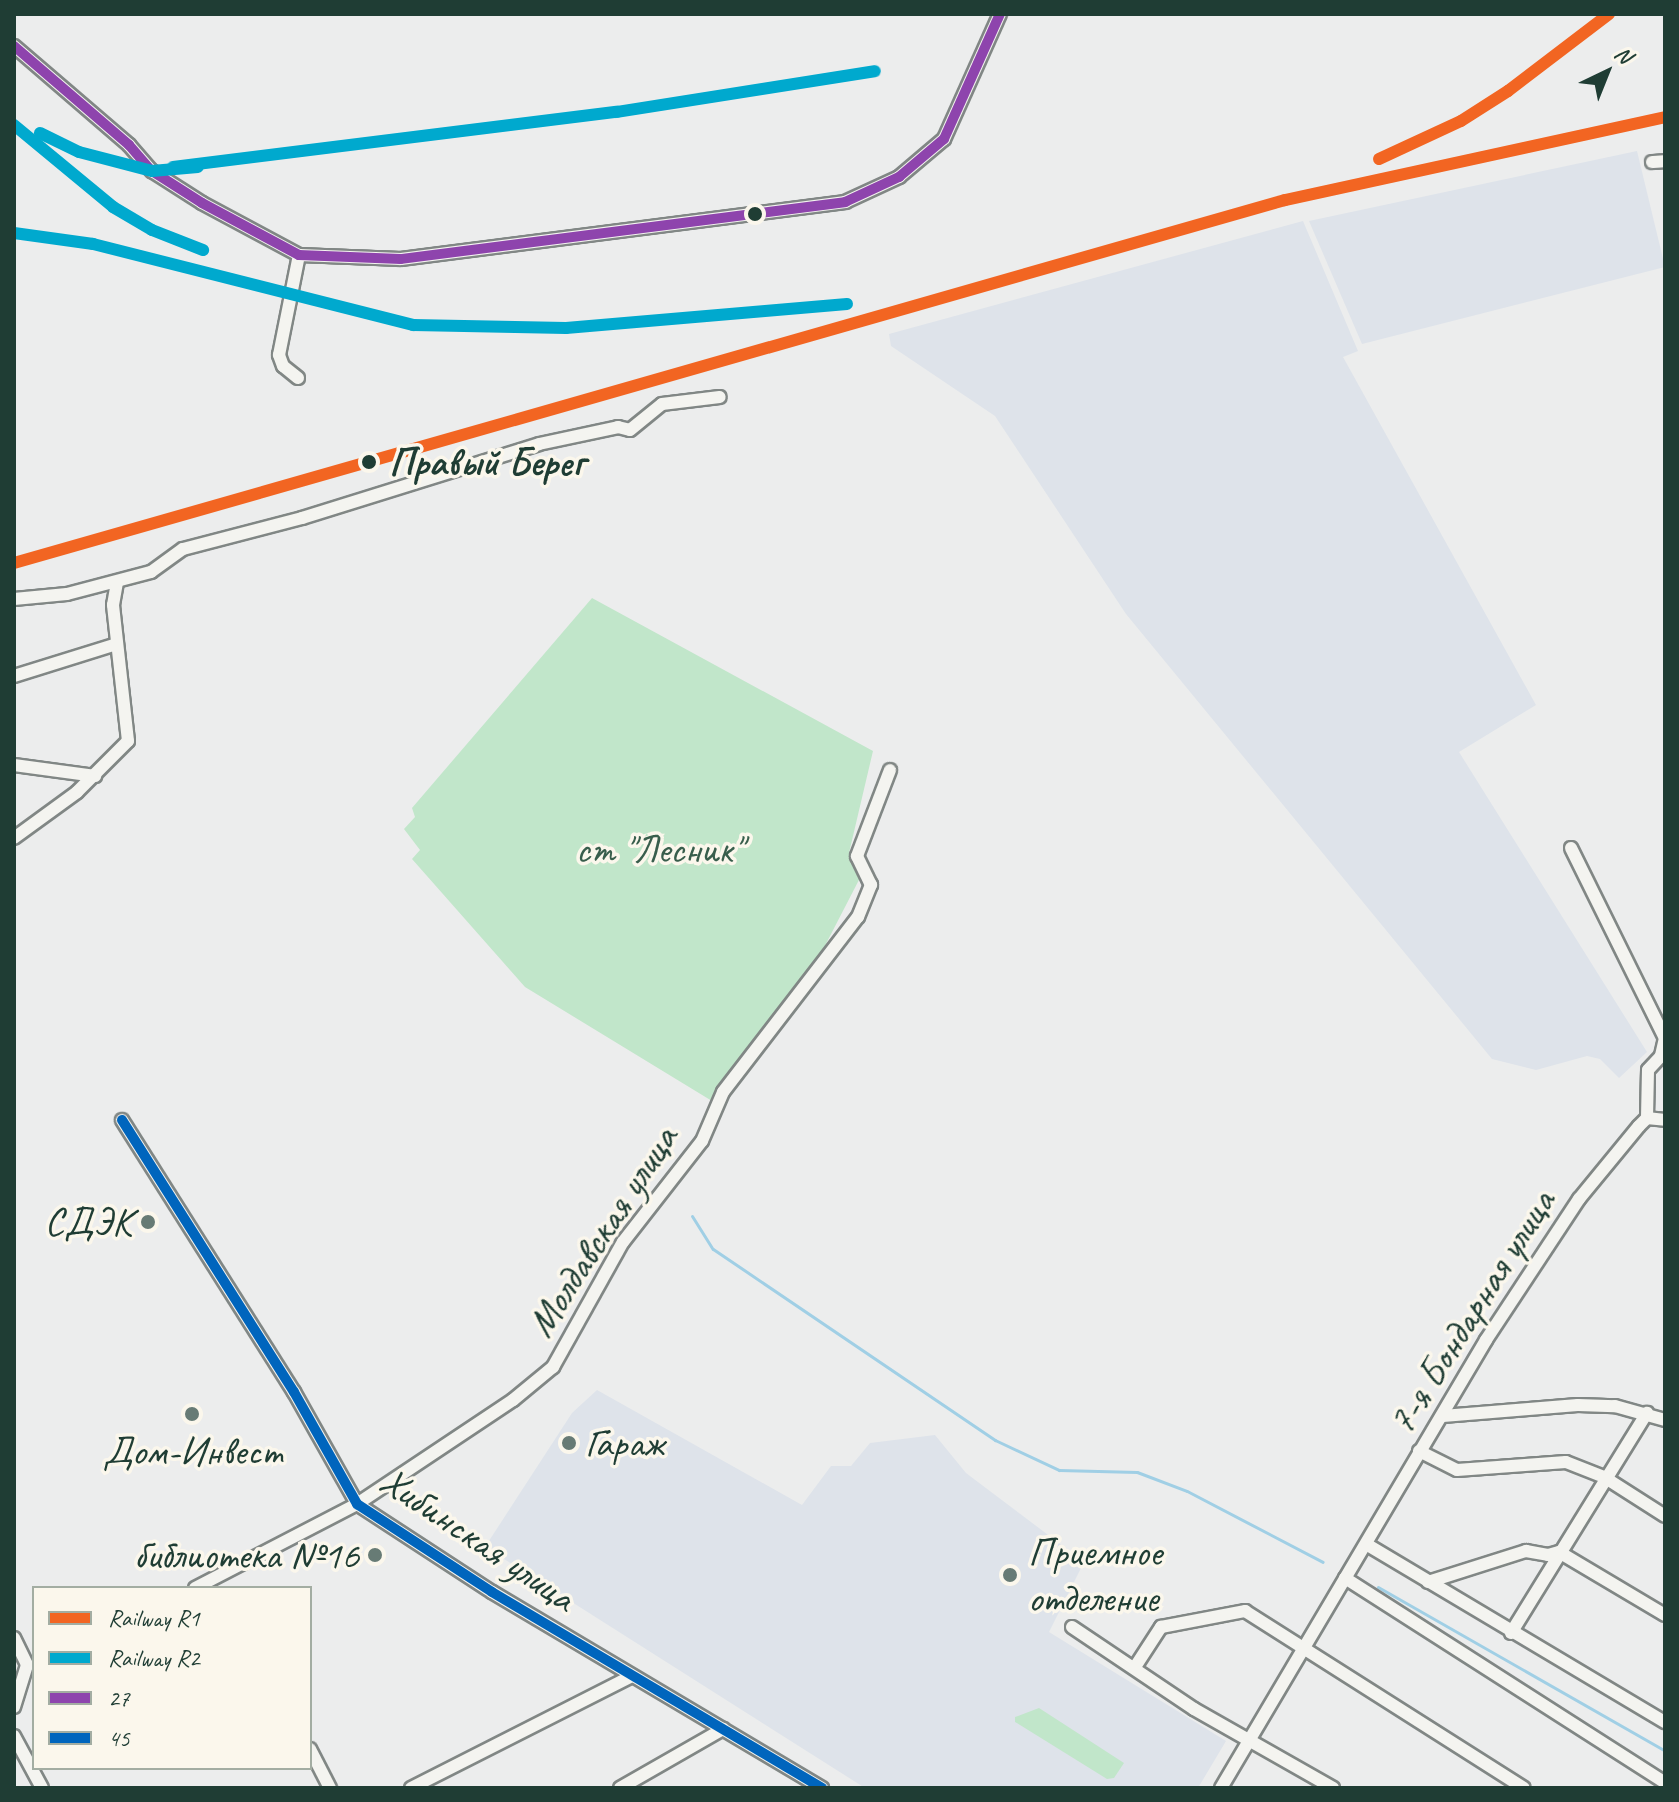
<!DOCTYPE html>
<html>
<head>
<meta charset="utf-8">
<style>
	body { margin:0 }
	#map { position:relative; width:1679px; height:1802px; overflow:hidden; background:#eceded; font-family:Caveat,sans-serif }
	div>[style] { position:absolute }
	.built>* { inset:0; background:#dee3ea }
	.green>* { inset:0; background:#c1e6ca }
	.stream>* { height:3px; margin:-1.5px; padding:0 1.5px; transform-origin:1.5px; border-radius:1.5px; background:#a0cfe5 }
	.roads { filter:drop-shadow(2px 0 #818785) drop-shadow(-2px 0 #818785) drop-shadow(0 2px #818785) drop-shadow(0 -2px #818785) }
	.minor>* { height:12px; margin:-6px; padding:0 6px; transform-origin:6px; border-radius:6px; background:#f4f4f0 }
	.bus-1>* { height:10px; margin:-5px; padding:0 5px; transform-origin:5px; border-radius:5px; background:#8e44ad }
	.bus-2>* { height:10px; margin:-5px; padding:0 5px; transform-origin:5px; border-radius:5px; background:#0065bd }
	.rail-1>* { height:12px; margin:-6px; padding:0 6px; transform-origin:6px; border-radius:6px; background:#f26522 }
	.rail-2>* { height:12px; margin:-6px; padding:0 6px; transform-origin:6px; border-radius:6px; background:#00a9ce }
	.dots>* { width:22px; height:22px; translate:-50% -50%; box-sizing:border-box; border:4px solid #fbf7ec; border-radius:50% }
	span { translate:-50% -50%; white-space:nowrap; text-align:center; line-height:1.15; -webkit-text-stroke:7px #fbf7ec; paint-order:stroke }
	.stop-label { font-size:40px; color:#1f3d34; font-weight:700 }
	.left { translate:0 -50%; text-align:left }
	.park-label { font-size:40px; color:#385e4c }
	.poi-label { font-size:40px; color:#1f3d34 }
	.right { translate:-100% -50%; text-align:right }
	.street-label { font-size:40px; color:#1f3d34 }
	.frame { position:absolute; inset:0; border:16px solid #1f3d34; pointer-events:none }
	.legend { position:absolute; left:32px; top:1586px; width:280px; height:184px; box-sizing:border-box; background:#fbf7ec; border:2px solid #a3ada2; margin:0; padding:10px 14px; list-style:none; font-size:24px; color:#1f3d34 }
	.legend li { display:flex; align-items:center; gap:16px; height:40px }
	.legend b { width:40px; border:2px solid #a3ada2 }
	.north { position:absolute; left:1567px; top:32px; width:80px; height:80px; -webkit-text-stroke:6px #fbf7ec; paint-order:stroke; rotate:43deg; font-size:22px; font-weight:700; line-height:32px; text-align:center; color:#1f3d34 }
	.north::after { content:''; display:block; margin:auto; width:28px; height:36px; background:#1f3d34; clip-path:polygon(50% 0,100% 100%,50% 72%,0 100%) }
</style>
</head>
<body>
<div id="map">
	<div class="built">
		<div style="clip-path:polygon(1637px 151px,1665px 267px,1362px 344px,1309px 221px)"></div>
		<div style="clip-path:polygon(1303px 221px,1358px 351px,1343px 357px,1536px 705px,1459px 752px,1647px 1052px,1619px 1078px,1600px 1059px,1587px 1056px,1536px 1070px,1492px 1059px,1126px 614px,995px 416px,891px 346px,889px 334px)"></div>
		<div style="clip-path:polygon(597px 1390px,802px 1505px,831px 1466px,851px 1466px,870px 1443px,935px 1435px,966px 1473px,1084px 1562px,1049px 1632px,1226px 1741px,1198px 1788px,865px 1788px,485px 1547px,572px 1413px)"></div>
	</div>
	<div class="green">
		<div style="clip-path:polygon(592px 598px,873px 751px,849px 853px,861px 876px,814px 967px,712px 1101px,525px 987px,412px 859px,420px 850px,404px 829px,415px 817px,412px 808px)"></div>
		<div style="clip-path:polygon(1039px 1708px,1124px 1763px,1114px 1778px,1107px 1779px,1015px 1722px,1015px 1717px)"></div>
	</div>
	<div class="stream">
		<div style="left:692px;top:1216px;width:39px;rotate:58deg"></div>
		<div style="left:713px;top:1249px;width:341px;rotate:34.1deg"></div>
		<div style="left:995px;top:1440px;width:71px;rotate:25.1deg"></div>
		<div style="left:1059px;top:1470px;width:78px;rotate:1.5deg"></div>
		<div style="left:1137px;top:1472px;width:53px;rotate:20.8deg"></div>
		<div style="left:1187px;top:1491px;width:153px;rotate:27.6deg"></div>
		<div style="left:1378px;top:1587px;width:331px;rotate:29.7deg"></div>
	</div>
	<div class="roads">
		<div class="minor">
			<div style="left:14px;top:46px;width:152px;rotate:40.7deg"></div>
			<div style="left:129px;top:145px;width:35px;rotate:49deg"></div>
			<div style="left:152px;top:171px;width:59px;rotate:32.6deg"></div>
			<div style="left:202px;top:203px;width:110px;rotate:28.2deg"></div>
			<div style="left:299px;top:255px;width:102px;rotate:2.2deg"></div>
			<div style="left:401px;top:259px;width:448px;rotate:-7.3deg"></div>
			<div style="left:845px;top:202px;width:60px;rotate:-24.8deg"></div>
			<div style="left:899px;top:177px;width:59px;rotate:-40.2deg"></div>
			<div style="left:944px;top:139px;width:137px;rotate:-65.9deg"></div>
			<div style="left:1652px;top:162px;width:13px;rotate:-4deg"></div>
			<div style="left:298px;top:378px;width:19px;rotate:-141deg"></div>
			<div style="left:283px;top:366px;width:12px;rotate:-110deg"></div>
			<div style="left:279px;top:355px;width:102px;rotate:-78.7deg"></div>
			<div style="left:14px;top:599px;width:53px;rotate:-5.4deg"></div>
			<div style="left:67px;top:594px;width:87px;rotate:-14.7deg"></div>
			<div style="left:151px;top:572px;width:39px;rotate:-36deg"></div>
			<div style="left:183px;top:549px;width:123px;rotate:-14.6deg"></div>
			<div style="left:302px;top:518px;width:248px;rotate:-17.3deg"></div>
			<div style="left:539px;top:444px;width:81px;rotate:-12.1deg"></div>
			<div style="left:618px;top:427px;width:12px;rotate:14deg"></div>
			<div style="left:630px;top:430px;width:41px;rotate:-39.1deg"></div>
			<div style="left:662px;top:404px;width:58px;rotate:-6.9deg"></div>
			<div style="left:14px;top:676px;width:108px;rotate:-17.3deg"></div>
			<div style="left:14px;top:765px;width:82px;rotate:7.7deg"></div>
			<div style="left:14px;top:838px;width:78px;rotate:-36.1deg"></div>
			<div style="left:77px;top:792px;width:72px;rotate:-45deg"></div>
			<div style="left:128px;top:741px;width:137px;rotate:-96.3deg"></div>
			<div style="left:113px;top:605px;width:23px;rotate:-80deg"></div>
			<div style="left:1571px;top:848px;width:212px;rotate:63.7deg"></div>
			<div style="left:1665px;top:1038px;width:18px;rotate:103deg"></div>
			<div style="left:1661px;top:1056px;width:19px;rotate:133deg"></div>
			<div style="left:1648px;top:1070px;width:48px;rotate:91.2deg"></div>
			<div style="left:122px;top:1120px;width:322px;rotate:57.7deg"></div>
			<div style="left:294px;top:1392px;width:129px;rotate:60.6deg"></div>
			<div style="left:357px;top:1504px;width:161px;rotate:33.1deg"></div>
			<div style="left:492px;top:1592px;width:384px;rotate:30.7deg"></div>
			<div style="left:1443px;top:1416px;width:135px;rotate:-4.7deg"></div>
			<div style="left:1578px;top:1405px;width:37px;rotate:2deg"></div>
			<div style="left:1615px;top:1406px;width:52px;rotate:15.6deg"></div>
			<div style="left:1419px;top:1451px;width:42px;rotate:26.6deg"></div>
			<div style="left:1457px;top:1470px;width:109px;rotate:-4.2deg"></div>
			<div style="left:1566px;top:1462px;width:41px;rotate:21.5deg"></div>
			<div style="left:1604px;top:1477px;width:72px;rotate:32.6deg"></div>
			<div style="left:1366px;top:1544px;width:348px;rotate:30.8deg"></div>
			<div style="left:1345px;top:1578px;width:380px;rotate:32.6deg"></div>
			<div style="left:1428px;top:1582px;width:103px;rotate:-17.6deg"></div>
			<div style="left:1526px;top:1551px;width:22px;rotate:10deg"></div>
			<div style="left:1548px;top:1555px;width:11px;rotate:-15deg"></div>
			<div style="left:1559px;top:1552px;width:123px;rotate:30.7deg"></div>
			<div style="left:195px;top:1588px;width:182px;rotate:-27.4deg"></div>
			<div style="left:357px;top:1504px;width:187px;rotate:-33.7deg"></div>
			<div style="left:513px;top:1400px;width:52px;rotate:-39.5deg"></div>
			<div style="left:553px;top:1367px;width:143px;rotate:-60.8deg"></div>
			<div style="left:623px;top:1242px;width:128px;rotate:-52deg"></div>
			<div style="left:702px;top:1141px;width:53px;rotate:-66.8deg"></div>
			<div style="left:723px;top:1092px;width:221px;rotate:-52.4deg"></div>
			<div style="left:858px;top:917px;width:35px;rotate:-68deg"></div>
			<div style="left:871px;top:885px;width:32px;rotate:-116deg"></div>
			<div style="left:857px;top:856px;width:92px;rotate:-69deg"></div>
			<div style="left:1072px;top:1627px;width:147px;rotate:33.9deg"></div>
			<div style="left:1194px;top:1709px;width:160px;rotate:29.6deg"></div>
			<div style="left:1511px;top:1633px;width:259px;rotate:-58.3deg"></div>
			<div style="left:14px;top:1638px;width:30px;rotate:64deg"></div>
			<div style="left:27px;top:1665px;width:44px;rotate:107.2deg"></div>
			<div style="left:1135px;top:1667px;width:48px;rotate:-57deg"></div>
			<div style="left:1161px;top:1627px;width:86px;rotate:-10.8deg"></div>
			<div style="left:1245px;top:1611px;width:330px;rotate:32.4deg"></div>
			<div style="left:14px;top:1736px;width:59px;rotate:61.7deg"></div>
			<div style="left:310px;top:1749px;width:44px;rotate:62.9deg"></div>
			<div style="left:411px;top:1788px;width:248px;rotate:-26.9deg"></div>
			<div style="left:620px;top:1788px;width:119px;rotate:-29.8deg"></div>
			<div style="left:1221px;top:1788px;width:521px;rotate:-59.39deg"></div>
			<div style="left:1486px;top:1340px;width:169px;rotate:-56.6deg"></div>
			<div style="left:1579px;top:1199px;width:94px;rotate:-50.6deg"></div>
			<div style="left:1639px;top:1126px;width:11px;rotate:-45deg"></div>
			<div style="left:1647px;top:1118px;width:18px;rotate:6deg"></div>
		</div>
	</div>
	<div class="bus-1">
		<div style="left:14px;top:46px;width:152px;rotate:40.7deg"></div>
		<div style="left:129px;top:145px;width:35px;rotate:49deg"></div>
		<div style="left:152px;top:171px;width:59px;rotate:32.6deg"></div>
		<div style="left:202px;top:203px;width:110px;rotate:28.2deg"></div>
		<div style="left:299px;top:255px;width:102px;rotate:2.2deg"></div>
		<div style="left:401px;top:259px;width:448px;rotate:-7.3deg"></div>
		<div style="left:845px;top:202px;width:60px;rotate:-24.8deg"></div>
		<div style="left:899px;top:177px;width:59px;rotate:-40.2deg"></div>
		<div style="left:944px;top:139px;width:137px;rotate:-65.9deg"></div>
	</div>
	<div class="bus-2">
		<div style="left:122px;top:1120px;width:322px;rotate:57.7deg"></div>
		<div style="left:294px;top:1392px;width:129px;rotate:60.6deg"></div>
		<div style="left:357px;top:1504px;width:161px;rotate:33.1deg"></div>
		<div style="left:492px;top:1592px;width:384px;rotate:30.7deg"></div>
	</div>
	<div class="rail-1">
		<div style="left:1379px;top:159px;width:90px;rotate:-24.9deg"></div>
		<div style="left:1461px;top:121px;width:56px;rotate:-32.6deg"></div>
		<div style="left:1508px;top:91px;width:127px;rotate:-37.3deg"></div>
		<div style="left:14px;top:563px;width:1322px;rotate:-15.94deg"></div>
		<div style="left:1285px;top:200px;width:389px;rotate:-12.3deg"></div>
	</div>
	<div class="rail-2">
		<div style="left:14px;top:125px;width:129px;rotate:39.6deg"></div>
		<div style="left:113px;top:207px;width:45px;rotate:30.5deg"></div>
		<div style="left:152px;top:230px;width:55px;rotate:21.4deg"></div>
		<div style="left:40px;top:133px;width:43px;rotate:26deg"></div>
		<div style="left:79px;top:152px;width:75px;rotate:14.6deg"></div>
		<div style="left:152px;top:171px;width:46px;rotate:-5deg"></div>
		<div style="left:173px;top:167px;width:447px;rotate:-7.1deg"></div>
		<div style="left:617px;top:112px;width:261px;rotate:-9deg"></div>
		<div style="left:14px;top:233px;width:80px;rotate:7.9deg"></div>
		<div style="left:93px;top:244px;width:330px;rotate:14.2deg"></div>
		<div style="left:413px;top:325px;width:153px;rotate:1.1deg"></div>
		<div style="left:566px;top:328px;width:282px;rotate:-4.9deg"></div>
	</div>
	<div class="dots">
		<div style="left:755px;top:214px;background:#1f3d34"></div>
		<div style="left:369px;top:462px;background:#1f3d34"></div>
		<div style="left:148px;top:1222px;background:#677b75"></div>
		<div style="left:192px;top:1414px;background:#677b75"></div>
		<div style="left:569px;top:1443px;background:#677b75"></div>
		<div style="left:375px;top:1555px;background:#677b75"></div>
		<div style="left:1010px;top:1575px;background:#677b75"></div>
	</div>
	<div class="stop-label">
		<span class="left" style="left:389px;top:462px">Правый Берег</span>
	</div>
	<div class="park-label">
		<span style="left:659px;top:849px">ст "Лесник"</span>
	</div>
	<div class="poi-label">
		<span class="right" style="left:132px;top:1222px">СДЭК</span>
		<span class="left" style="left:585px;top:1443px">Гараж</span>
		<span style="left:192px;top:1451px">Дом-Инвест</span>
		<span class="left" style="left:1028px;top:1575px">Приемное<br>отделение</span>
		<span class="right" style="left:359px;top:1555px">библиотека №16</span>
	</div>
	<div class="street-label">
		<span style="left:602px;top:1231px;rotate:-57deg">Молдавская улица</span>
		<span style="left:1471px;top:1312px;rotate:-58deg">7-я Бондарная улица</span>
		<span style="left:478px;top:1539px;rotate:34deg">Хибинская улица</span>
	</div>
	<div class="frame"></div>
	<ul class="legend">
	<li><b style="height:10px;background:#f26522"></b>Railway R1</li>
	<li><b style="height:10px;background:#00a9ce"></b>Railway R2</li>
	<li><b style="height:10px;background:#8e44ad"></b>27</li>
	<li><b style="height:10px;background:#0065bd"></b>45</li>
	</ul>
	<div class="north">N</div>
</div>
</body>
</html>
